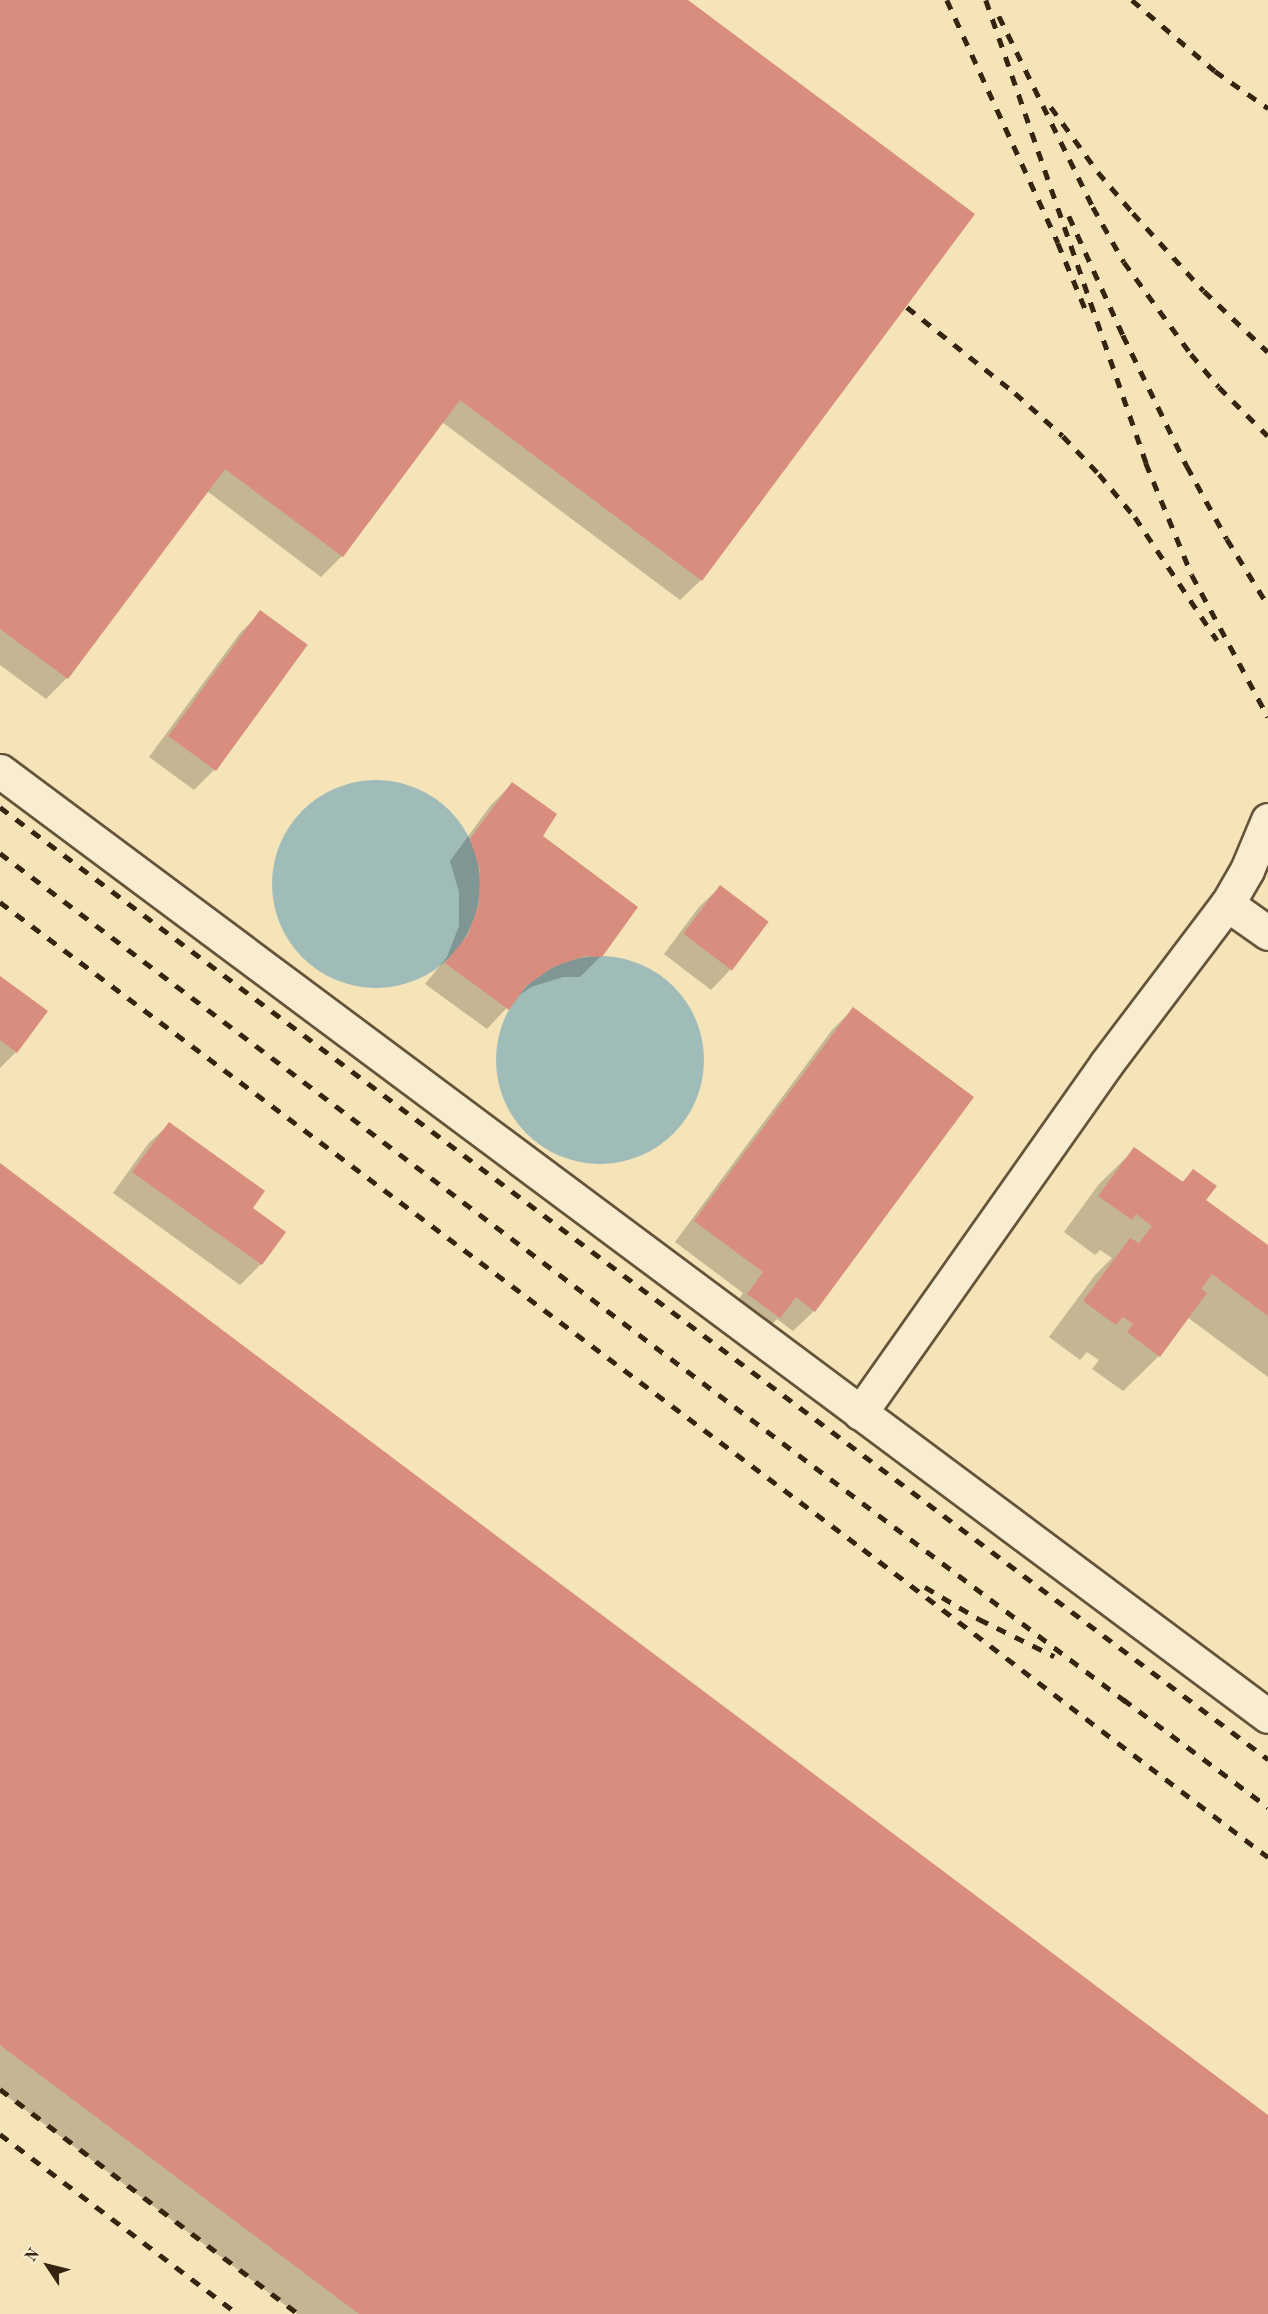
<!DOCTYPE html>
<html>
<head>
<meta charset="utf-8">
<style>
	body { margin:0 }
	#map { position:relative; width:1268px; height:2314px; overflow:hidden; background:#f5e4b8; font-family:"Old Standard TT",serif }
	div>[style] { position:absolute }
	.water>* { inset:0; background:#a0bcb9 }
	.round { border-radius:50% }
	.shadow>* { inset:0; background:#0003 }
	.building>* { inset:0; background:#d98d7e; transform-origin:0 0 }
	.roads { filter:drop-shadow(2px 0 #655439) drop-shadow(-2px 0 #655439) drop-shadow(0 2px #655439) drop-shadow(0 -2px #655439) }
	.minor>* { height:33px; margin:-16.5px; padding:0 16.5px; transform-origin:16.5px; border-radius:16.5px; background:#f8edd1 }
	.rail>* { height:4.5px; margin-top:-2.25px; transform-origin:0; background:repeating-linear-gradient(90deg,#35240f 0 10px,transparent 0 20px) }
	span { translate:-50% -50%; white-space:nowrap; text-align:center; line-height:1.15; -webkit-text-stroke:6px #f8edd1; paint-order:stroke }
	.north { position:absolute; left:18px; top:2236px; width:60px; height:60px; -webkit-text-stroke:4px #f8edd1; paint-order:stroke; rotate:305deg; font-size:16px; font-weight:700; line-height:24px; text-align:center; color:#35240f }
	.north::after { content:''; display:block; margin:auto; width:21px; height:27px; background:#35240f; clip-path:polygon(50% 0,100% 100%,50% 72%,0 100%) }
</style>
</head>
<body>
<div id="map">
	<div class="water">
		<div class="round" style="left:272px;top:780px;width:208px;height:208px"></div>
		<div class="round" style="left:496px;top:956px;width:208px;height:208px"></div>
	</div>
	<div class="shadow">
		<div style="clip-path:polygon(0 0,686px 0,701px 580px,680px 600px,442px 422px,342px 556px,321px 577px,207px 491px,67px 678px,46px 699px,0 665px)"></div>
		<div style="clip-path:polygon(261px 612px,306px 645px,215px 769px,194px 790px,149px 757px,240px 633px)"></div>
		<div style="clip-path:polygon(512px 784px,601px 956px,580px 977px,563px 977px,531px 987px,516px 998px,487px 1029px,425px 984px,447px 957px,459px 926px,459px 892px,450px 861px,491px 805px)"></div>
		<div style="clip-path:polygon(720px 887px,767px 922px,731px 969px,711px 990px,664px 954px,699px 907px)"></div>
		<div style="clip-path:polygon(0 978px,16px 1052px,0 1068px)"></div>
		<div style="clip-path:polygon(853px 1009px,814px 1311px,793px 1331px,777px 1319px,758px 1338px,727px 1315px,743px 1293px,675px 1242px,832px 1030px)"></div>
		<div style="clip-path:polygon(169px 1124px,251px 1209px,284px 1233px,261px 1264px,240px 1285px,113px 1193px,148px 1144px)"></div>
		<div style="clip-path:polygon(1135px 1149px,1181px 1183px,1194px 1171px,1204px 1200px,1268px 1247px,1268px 1377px,1187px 1317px,1159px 1356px,1123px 1391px,1092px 1369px,1099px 1360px,1087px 1352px,1080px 1360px,1049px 1337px,1095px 1275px,1112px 1258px,1100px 1250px,1095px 1255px,1064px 1232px,1099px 1184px)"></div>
		<div style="clip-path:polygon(0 1165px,1268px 2116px,1268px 2314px,297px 2314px,0 2091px)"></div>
	</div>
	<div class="building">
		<div style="clip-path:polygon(0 0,688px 0,975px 214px,702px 581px,460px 400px,343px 557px,225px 469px,68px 679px,0 629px)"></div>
		<div style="left:260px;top:610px;width:59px;height:156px;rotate:36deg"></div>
		<div style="clip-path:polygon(512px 782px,557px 814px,543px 836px,638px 907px,602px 957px,585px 956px,553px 967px,526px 986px,509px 1010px,445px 963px,468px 935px,479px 904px,480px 870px,470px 839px)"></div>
		<div style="left:720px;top:885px;width:61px;height:61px;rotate:37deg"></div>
		<div style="clip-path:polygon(0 976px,48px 1011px,17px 1053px,0 1040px)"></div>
		<div style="clip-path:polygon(853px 1007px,974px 1097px,815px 1312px,796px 1297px,780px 1318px,747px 1294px,763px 1272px,694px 1221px)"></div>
		<div style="clip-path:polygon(169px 1122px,265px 1191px,253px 1208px,286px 1232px,262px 1265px,132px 1172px)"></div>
		<div style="clip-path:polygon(1134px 1147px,1183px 1182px,1193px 1169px,1217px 1186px,1206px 1200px,1268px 1245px,1268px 1316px,1212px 1274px,1201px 1289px,1207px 1293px,1160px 1357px,1127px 1332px,1133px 1324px,1123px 1317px,1116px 1325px,1083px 1301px,1130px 1238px,1139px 1243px,1152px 1226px,1136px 1214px,1132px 1220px,1098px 1196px)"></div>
		<div style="clip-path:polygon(0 1163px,1268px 2115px,1268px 2314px,359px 2314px,0 2045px)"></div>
	</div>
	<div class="roads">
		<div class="minor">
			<div style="left:0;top:771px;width:1581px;rotate:36.7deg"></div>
			<div style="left:1268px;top:820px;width:54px;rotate:112.8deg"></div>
			<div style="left:1247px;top:870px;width:39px;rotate:120deg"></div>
			<div style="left:1227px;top:904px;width:50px;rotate:35.3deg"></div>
			<div style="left:860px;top:1413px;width:427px;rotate:-54.8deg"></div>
			<div style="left:1106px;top:1064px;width:201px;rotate:-52.9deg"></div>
		</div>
	</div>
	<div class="rail">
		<div style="left:947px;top:0;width:267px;rotate:65.4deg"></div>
		<div style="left:1058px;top:243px;width:76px;rotate:67.5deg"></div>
		<div style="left:986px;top:0;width:490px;rotate:70.9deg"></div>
		<div style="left:1146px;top:463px;width:121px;rotate:67.7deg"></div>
		<div style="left:1192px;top:575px;width:161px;rotate:61.8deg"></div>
		<div style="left:1132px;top:0;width:109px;rotate:40.5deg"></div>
		<div style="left:1215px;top:71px;width:65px;rotate:34.9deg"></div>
		<div style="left:999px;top:16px;width:213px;rotate:63.8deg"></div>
		<div style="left:1093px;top:207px;width:63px;rotate:60.6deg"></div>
		<div style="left:1124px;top:262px;width:114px;rotate:53.9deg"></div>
		<div style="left:1191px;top:354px;width:43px;rotate:49.7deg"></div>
		<div style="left:1219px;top:387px;width:69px;rotate:45deg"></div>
		<div style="left:1051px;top:107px;width:80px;rotate:54.1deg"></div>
		<div style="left:1098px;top:172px;width:54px;rotate:49.5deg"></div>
		<div style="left:1133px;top:213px;width:105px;rotate:47.7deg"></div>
		<div style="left:1204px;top:291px;width:88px;rotate:43.6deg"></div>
		<div style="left:1069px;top:216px;width:131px;rotate:65.6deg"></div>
		<div style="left:1123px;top:335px;width:146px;rotate:64deg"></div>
		<div style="left:1187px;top:466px;width:83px;rotate:61.3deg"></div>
		<div style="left:1227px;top:539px;width:78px;rotate:58.2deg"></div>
		<div style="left:907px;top:307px;width:138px;rotate:38.5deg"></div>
		<div style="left:1015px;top:393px;width:64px;rotate:41.9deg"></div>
		<div style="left:1063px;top:436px;width:52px;rotate:46.5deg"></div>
		<div style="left:1099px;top:474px;width:56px;rotate:50.1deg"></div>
		<div style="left:1135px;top:517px;width:148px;rotate:56.3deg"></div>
		<div style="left:0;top:807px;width:1586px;rotate:36.9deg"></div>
		<div style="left:0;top:853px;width:1412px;rotate:37deg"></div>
		<div style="left:0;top:902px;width:1079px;rotate:36.86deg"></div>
		<div style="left:863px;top:1549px;width:509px;rotate:37.25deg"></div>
		<div style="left:925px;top:1587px;width:63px;rotate:30.7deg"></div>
		<div style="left:979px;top:1619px;width:84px;rotate:26.3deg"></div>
		<div style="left:1123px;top:1699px;width:181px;rotate:36.7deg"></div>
		<div style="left:0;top:2089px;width:374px;rotate:37deg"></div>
		<div style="left:0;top:2134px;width:298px;rotate:37.1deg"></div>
	</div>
	<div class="north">N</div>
</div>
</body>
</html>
